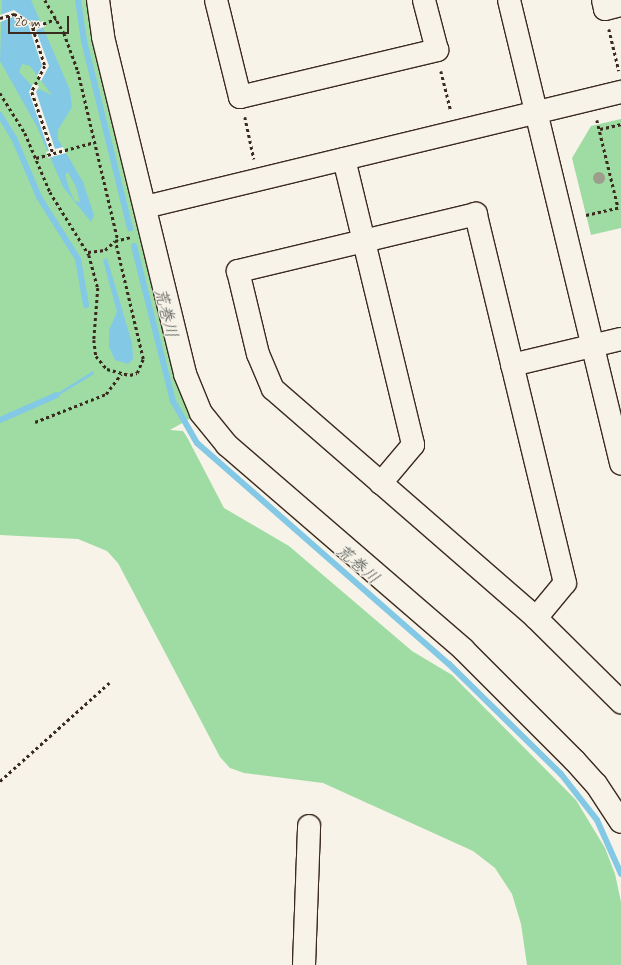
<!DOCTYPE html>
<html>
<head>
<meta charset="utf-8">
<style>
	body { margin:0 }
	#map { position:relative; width:621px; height:965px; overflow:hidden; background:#f7f3e8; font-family:Mynerve,"Klee One",sans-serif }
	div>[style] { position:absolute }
	.green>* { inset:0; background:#9edca3 }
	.water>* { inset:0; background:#83c8e5 }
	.pier>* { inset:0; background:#f7f3e8 }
	.stream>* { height:6px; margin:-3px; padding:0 3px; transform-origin:3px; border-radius:3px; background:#83c8e5 }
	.path>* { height:2.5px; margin-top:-1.25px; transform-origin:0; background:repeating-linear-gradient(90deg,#3b2a1e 0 3px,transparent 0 6px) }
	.roads { filter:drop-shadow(1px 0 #3b2a1e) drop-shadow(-1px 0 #3b2a1e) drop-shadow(0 1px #3b2a1e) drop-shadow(0 -1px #3b2a1e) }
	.minor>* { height:22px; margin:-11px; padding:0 11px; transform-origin:11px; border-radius:11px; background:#f7f3e8 }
	.trees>* { width:12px; height:12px; margin:-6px; border-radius:50%; background:#9d9d8b }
	span { translate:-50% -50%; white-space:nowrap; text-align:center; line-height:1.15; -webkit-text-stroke:3px #f7f3e8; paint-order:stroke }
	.water-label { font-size:17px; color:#4d5250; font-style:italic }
	.scale { position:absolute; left:8px; top:16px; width:61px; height:18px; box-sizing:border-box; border:2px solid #3b2a1e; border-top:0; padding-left:5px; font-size:12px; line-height:14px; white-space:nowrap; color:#3b2a1e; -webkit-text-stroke:3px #f7f3e8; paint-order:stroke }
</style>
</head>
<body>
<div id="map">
	<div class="green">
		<div style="clip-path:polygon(0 0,87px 0,93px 39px,175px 377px,191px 418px,170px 430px,183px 431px,187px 437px,224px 508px,289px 546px,412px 651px,452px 675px,576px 800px,605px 848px,615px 874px,621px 902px,621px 965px,527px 965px,521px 924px,512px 894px,495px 868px,473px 851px,323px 783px,244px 773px,230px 768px,220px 757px,118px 563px,107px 551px,78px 539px,0 535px)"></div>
		<div style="clip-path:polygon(621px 119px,621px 228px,591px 235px,572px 158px,591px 126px)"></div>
	</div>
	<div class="water">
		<div style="clip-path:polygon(evenodd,2px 0,31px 0,70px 90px,72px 107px,58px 130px,58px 139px,83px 182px,94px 215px,91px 222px,63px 187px,37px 127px,0 61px,2px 0,22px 64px,30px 66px,52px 95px,32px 86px,19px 72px,22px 64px,2px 0,68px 172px,76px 187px,80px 202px,75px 201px,70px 191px,65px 175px,68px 172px)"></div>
		<div style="clip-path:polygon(107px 258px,132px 343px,133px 359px,128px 364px,115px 360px,109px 347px,109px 330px,117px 312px,103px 260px)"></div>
		<div style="clip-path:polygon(93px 371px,94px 374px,51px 400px,50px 398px)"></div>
	</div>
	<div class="pier">
		<div style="clip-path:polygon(14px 10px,34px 24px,44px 21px,46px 26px,36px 30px,49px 66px,41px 81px,37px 76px,42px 66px,28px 24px,13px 17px,0 22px,0 15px)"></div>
		<div style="clip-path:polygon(33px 84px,39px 86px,36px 92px,55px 149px,63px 147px,66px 153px,48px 158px,46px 152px,49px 151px,29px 92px)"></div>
	</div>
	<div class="stream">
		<div style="left:78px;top:0;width:41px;rotate:81.7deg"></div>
		<div style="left:84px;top:41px;width:193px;rotate:76.2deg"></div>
		<div style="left:0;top:115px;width:27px;rotate:59deg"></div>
		<div style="left:14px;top:138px;width:64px;rotate:67deg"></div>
		<div style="left:39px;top:197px;width:73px;rotate:57.8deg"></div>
		<div style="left:78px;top:259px;width:47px;rotate:80.1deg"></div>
		<div style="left:134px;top:246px;width:160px;rotate:75.9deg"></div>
		<div style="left:173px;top:401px;width:48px;rotate:60.3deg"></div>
		<div style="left:197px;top:443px;width:335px;rotate:41.3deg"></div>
		<div style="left:449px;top:664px;width:157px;rotate:44.5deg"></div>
		<div style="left:561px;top:774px;width:58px;rotate:52deg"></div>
		<div style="left:597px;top:820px;width:59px;rotate:66deg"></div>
		<div style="left:0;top:420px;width:62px;rotate:-23.7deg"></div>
	</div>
	<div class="path">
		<div style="left:45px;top:0;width:38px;rotate:60deg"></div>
		<div style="left:64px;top:33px;width:40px;rotate:69.8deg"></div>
		<div style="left:78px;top:71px;width:174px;rotate:76.7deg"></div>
		<div style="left:0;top:18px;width:15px;rotate:-16deg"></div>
		<div style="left:14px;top:14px;width:19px;rotate:25deg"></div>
		<div style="left:31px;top:22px;width:46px;rotate:72.3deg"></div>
		<div style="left:45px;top:66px;width:29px;rotate:117deg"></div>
		<div style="left:32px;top:92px;width:65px;rotate:71deg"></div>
		<div style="left:32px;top:28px;width:26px;rotate:-21deg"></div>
		<div style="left:609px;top:29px;width:43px;rotate:76.6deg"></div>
		<div style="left:441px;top:71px;width:41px;rotate:76deg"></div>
		<div style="left:0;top:93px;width:47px;rotate:58deg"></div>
		<div style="left:25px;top:133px;width:64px;rotate:67deg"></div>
		<div style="left:50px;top:192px;width:74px;rotate:58.2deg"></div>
		<div style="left:89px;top:255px;width:34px;rotate:75deg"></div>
		<div style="left:98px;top:288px;width:52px;rotate:94.4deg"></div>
		<div style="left:94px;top:340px;width:16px;rotate:83deg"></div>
		<div style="left:96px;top:356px;width:17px;rotate:50deg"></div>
		<div style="left:107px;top:369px;width:24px;rotate:15deg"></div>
		<div style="left:130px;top:375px;width:7px;rotate:-16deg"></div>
		<div style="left:137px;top:373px;width:15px;rotate:-67deg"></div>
		<div style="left:143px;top:359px;width:121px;rotate:-103.3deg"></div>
		<div style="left:245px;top:117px;width:43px;rotate:77.9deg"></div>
		<div style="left:597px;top:120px;width:89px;rotate:76.4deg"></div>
		<div style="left:600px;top:129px;width:22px;rotate:-13deg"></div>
		<div style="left:36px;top:158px;width:61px;rotate:-15.2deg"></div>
		<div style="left:586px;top:215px;width:36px;rotate:-13deg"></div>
		<div style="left:88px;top:252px;width:17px;rotate:-7deg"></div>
		<div style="left:105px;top:250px;width:13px;rotate:-42deg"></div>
		<div style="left:115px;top:241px;width:16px;rotate:-14deg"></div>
		<div style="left:35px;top:422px;width:76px;rotate:-21.5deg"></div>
		<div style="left:106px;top:394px;width:25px;rotate:-53deg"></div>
		<div style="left:0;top:781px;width:147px;rotate:-42deg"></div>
	</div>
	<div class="roads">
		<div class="minor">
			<div style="left:98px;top:0;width:37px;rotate:82deg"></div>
			<div style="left:103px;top:37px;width:347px;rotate:76.3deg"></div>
			<div style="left:185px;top:374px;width:42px;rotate:67.7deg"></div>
			<div style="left:201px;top:413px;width:41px;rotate:50.9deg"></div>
			<div style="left:227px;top:445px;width:312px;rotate:40.8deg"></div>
			<div style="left:463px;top:649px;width:158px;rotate:45deg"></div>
			<div style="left:575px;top:761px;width:31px;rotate:48deg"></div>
			<div style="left:596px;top:784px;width:45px;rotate:56.7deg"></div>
			<div style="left:216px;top:0;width:100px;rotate:76.1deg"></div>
			<div style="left:240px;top:97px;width:203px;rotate:-13.4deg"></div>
			<div style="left:437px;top:50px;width:52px;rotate:-104.6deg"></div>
			<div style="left:509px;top:0;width:477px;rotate:76.4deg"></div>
			<div style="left:603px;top:0;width:9px;rotate:77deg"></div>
			<div style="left:605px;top:9px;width:16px;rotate:-14deg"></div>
			<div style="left:344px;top:159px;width:294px;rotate:76.4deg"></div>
			<div style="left:413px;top:445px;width:50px;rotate:130.1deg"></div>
			<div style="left:145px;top:207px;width:490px;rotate:-13.6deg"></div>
			<div style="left:512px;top:365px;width:112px;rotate:-13.4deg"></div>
			<div style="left:536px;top:618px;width:45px;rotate:-50.4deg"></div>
			<div style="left:565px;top:583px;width:380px;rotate:-103.6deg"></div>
			<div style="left:476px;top:214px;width:245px;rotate:166.5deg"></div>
			<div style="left:238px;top:271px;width:85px;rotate:76.5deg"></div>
			<div style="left:258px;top:354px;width:38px;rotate:67deg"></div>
			<div style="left:273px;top:389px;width:349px;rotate:41deg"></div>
			<div style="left:536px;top:618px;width:120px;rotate:44.7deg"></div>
			<div style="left:304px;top:965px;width:139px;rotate:-87.9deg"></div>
		</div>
	</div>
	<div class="trees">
		<div style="left:599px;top:178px"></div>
	</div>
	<div class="water-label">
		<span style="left:165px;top:313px;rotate:76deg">荒巻川</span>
		<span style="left:357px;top:565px;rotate:41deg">荒巻川</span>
	</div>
	<div class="scale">20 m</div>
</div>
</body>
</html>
